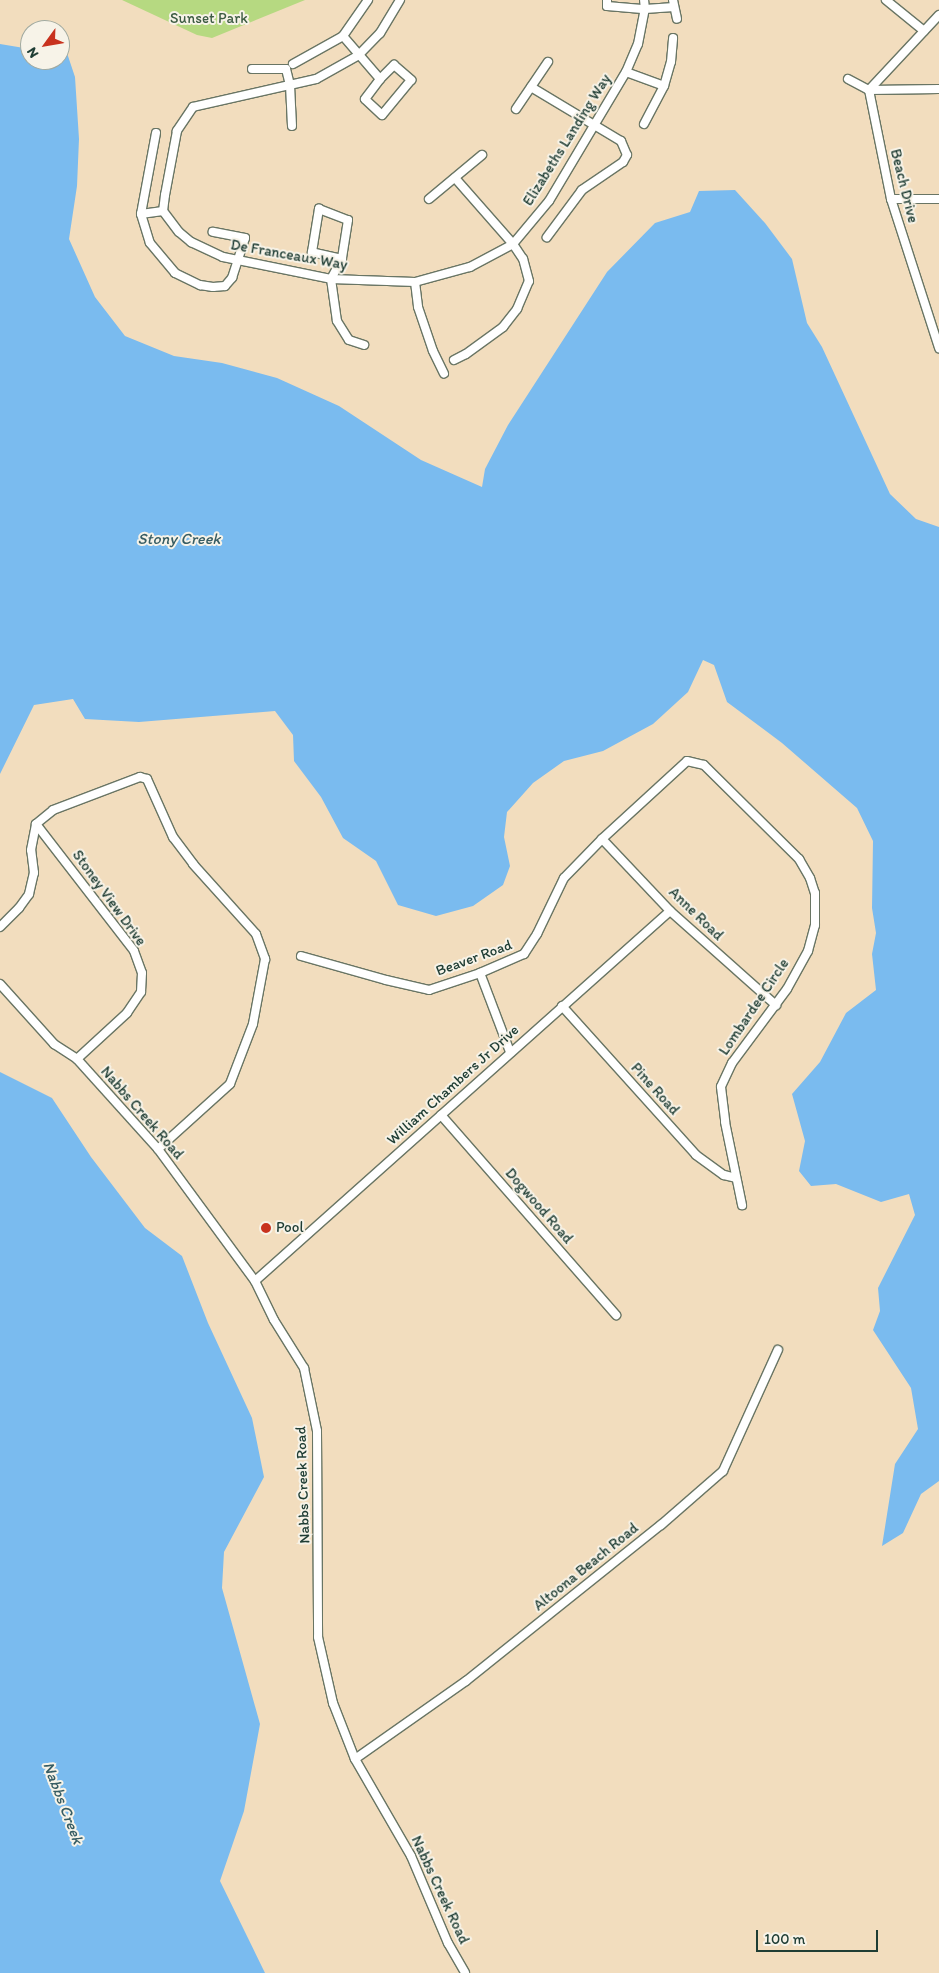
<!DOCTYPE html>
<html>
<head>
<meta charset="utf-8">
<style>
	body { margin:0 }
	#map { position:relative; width:939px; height:1973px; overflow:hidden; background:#f2ddbe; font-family:Itim,sans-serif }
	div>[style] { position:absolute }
	.green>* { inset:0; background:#b6d981 }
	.water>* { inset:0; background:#7abbef }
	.roads { filter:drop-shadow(1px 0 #697564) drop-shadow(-1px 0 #697564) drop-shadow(0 1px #697564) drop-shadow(0 -1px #697564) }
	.street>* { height:8px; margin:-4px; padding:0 4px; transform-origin:4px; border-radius:4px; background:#fff }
	.dots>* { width:14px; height:14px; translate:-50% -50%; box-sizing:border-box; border:2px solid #f7f3e8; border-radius:50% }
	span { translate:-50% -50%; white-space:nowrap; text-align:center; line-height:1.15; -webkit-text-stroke:4px #f7f3e8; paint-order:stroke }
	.park-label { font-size:15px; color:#3d5c43 }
	.street-label { font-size:15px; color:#1f3d34 }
	.poi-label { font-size:15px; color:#1f3d34 }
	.left { translate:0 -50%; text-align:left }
	.water-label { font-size:16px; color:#365c63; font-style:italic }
	.north { position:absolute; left:20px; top:20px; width:50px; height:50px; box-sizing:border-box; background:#f7f3e8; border:1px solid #a1aaa0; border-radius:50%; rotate:238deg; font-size:14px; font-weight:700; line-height:20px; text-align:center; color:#1f3d34 }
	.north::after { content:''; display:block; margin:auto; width:18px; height:22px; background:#c8321e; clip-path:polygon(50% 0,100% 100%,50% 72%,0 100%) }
	.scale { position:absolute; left:756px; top:1930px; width:122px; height:22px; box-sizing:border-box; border:2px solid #1f3d34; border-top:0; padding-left:6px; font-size:15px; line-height:18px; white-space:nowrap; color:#1f3d34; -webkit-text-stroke:4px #f7f3e8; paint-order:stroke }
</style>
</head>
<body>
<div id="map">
	<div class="green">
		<div style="clip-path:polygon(122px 0,305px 0,212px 38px,197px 35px)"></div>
	</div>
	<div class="water">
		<div style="clip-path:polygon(63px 41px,75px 77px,79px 139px,77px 186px,69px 239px,95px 297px,125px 336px,174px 356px,222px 363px,277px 378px,339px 406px,421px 460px,482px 487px,485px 469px,508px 425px,607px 272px,655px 223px,690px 212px,699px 191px,735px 190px,765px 223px,792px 259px,807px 323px,822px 347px,890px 494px,916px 519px,939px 527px,939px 1481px,921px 1494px,903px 1533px,882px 1546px,895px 1464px,918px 1429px,911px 1388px,873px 1330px,880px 1311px,878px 1288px,915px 1215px,909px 1194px,881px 1202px,836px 1184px,811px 1186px,799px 1171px,805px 1141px,792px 1094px,820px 1062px,846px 1013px,876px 990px,872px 954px,876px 933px,872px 908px,873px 841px,857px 808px,782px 743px,727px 702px,714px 665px,703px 660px,688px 692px,653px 724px,603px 751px,564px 761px,533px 783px,507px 812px,504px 837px,510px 866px,503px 885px,473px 906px,436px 916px,398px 905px,376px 861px,343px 838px,321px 797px,294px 761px,293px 735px,275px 711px,139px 722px,85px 719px,73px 699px,34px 705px,0 774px,0 44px,30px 49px,30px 60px,60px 60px,60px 42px)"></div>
		<div style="clip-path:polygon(0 1072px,52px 1098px,91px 1157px,145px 1228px,182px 1256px,208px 1323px,252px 1418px,264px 1477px,224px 1552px,222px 1588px,260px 1724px,244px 1811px,220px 1881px,265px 1973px,0 1973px)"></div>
	</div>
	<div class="roads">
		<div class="street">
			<div style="left:368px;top:0;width:44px;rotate:124.8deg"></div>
			<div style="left:343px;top:36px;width:57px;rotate:49.3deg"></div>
			<div style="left:380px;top:79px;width:20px;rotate:-45deg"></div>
			<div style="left:394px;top:65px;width:23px;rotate:41deg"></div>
			<div style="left:411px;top:80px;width:45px;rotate:129.6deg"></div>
			<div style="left:382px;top:115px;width:23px;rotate:-137deg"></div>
			<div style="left:365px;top:99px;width:25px;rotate:-53deg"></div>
			<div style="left:400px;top:0;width:39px;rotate:121deg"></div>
			<div style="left:380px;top:33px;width:30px;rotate:134deg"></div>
			<div style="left:359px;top:55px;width:49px;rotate:150.8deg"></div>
			<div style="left:316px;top:79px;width:126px;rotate:167.2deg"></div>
			<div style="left:193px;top:107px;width:29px;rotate:124deg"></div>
			<div style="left:177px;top:131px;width:65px;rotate:100.6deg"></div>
			<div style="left:165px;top:195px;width:16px;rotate:97deg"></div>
			<div style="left:163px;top:211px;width:26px;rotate:53deg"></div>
			<div style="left:179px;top:232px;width:16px;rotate:40deg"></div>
			<div style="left:191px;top:242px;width:35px;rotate:25deg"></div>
			<div style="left:223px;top:257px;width:110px;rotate:11.5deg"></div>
			<div style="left:331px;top:279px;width:84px;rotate:2deg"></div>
			<div style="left:415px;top:282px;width:57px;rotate:-15.3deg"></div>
			<div style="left:470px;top:267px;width:49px;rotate:-28.1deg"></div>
			<div style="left:513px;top:244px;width:56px;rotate:-50.1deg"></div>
			<div style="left:549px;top:201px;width:150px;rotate:-59.2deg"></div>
			<div style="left:626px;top:72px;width:30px;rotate:-67deg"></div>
			<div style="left:638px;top:44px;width:36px;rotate:-79deg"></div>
			<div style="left:645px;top:9px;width:9px;rotate:-96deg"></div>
			<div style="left:607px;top:0;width:6px;rotate:90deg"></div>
			<div style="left:607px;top:6px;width:38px;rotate:5deg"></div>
			<div style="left:645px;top:9px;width:29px;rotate:-4deg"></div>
			<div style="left:673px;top:0;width:19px;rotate:78deg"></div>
			<div style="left:886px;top:0;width:49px;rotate:39.2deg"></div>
			<div style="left:939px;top:15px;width:103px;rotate:133deg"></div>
			<div style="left:869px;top:90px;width:111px;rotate:78.6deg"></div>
			<div style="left:891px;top:199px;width:157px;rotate:72.1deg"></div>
			<div style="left:293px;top:64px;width:57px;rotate:-29.2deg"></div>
			<div style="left:252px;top:69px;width:34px"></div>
			<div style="left:286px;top:69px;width:16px;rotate:76deg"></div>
			<div style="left:290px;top:85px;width:41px;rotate:87.2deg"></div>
			<div style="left:626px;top:72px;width:40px;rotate:20.2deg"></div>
			<div style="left:848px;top:79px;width:24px;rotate:28deg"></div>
			<div style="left:869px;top:90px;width:70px;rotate:-0.8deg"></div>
			<div style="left:531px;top:87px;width:105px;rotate:31deg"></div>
			<div style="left:621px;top:141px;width:15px;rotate:67deg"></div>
			<div style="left:627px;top:155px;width:8px;rotate:120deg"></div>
			<div style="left:623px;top:162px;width:50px;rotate:145.7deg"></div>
			<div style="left:582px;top:190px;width:59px;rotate:126.7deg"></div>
			<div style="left:516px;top:109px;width:57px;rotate:-55.8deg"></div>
			<div style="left:644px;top:124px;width:43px;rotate:-62.2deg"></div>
			<div style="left:664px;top:86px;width:25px;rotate:-74deg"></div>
			<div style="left:671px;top:62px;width:24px;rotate:-85deg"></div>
			<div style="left:156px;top:133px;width:82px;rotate:100.5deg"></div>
			<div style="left:141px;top:214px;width:30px;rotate:73deg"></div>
			<div style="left:150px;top:243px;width:39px;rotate:50deg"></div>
			<div style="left:175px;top:273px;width:28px;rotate:26deg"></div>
			<div style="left:200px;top:285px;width:13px;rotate:9deg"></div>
			<div style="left:213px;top:287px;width:12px;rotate:-5deg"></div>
			<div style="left:225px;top:286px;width:11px;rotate:-49deg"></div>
			<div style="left:232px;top:278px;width:42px;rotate:-72deg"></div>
			<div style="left:245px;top:238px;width:33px;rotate:-169deg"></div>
			<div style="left:429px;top:199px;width:69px;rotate:-39.7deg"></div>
			<div style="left:891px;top:199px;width:48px"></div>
			<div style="left:141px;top:214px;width:22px;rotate:-8deg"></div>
			<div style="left:342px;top:259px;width:31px;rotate:-167deg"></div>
			<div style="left:312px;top:252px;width:44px;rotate:-80.8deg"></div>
			<div style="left:319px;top:209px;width:31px;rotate:21deg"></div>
			<div style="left:348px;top:220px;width:39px;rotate:99deg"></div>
			<div style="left:342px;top:259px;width:23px;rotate:119deg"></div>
			<div style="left:331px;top:279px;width:42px;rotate:81.9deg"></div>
			<div style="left:337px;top:321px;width:22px;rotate:58deg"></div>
			<div style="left:349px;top:340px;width:16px;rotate:18deg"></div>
			<div style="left:415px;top:282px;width:25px;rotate:83deg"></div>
			<div style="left:418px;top:307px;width:46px;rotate:71.2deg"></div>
			<div style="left:433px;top:351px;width:25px;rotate:64deg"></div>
			<div style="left:454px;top:360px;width:13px;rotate:-27deg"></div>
			<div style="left:466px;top:354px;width:46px;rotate:-36.1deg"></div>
			<div style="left:503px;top:327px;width:23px;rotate:-52deg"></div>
			<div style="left:517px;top:309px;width:30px;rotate:-67deg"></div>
			<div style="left:529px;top:281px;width:23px;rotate:-105deg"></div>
			<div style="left:523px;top:259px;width:18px;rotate:-124deg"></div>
			<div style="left:513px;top:244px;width:88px;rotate:-131.3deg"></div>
			<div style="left:36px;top:824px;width:160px;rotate:52.3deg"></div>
			<div style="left:134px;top:951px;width:23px;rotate:70deg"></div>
			<div style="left:142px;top:973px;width:19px;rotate:93deg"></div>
			<div style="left:141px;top:992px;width:25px;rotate:124deg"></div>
			<div style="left:127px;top:1013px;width:68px;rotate:137.4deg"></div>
			<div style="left:602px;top:839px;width:99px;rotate:46.6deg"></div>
			<div style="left:670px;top:911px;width:142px;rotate:41.6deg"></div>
			<div style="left:0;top:927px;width:27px;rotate:-45deg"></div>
			<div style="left:19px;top:908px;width:17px;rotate:-54deg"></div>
			<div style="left:29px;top:894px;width:22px;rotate:-77deg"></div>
			<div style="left:34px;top:873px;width:23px;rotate:-97deg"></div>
			<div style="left:31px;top:850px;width:26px;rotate:-79deg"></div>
			<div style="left:36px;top:824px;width:22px;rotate:-39deg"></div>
			<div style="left:53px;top:810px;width:93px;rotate:-20.8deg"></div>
			<div style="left:140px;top:777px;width:7px;rotate:16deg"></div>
			<div style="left:147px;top:779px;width:64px;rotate:65.9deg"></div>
			<div style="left:173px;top:837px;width:34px;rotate:53deg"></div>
			<div style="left:193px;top:864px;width:94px;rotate:48deg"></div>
			<div style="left:256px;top:934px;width:27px;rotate:70deg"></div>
			<div style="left:265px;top:959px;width:66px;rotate:100.5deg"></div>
			<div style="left:253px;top:1024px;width:64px;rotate:111deg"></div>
			<div style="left:230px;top:1084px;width:97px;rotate:137.9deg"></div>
			<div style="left:301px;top:956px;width:88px;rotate:15.8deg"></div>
			<div style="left:386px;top:980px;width:44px;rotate:13.1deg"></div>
			<div style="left:429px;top:990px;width:54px;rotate:-18.4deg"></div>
			<div style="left:480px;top:973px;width:48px;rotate:-23.4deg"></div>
			<div style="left:524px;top:954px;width:24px;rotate:-57deg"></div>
			<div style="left:537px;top:934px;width:62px;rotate:-64.3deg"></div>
			<div style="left:564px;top:878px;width:54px;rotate:-45.7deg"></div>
			<div style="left:602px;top:839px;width:115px;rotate:-42.5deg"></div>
			<div style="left:687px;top:761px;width:17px;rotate:13deg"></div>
			<div style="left:704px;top:765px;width:134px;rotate:44.7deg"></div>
			<div style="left:799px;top:859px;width:22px;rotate:60deg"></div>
			<div style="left:810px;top:878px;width:16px;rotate:72deg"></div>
			<div style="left:815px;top:893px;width:32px;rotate:90deg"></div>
			<div style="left:815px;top:925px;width:27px;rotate:105deg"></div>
			<div style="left:808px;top:951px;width:43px;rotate:118.9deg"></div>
			<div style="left:787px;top:989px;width:92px;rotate:126.6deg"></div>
			<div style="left:732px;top:1063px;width:26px;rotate:115deg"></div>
			<div style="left:721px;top:1087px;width:35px;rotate:83deg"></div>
			<div style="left:725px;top:1122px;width:85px;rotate:78.4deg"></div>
			<div style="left:480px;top:973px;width:85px;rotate:69.2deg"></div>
			<div style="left:0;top:984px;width:81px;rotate:48deg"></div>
			<div style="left:54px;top:1044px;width:27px;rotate:33deg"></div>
			<div style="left:77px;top:1059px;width:121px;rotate:48deg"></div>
			<div style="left:158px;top:1149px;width:164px;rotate:53.7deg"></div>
			<div style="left:255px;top:1281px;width:43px;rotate:64deg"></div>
			<div style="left:274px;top:1320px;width:57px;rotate:58deg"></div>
			<div style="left:304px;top:1368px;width:64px;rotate:78.3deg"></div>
			<div style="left:317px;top:1431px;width:206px;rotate:89.7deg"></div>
			<div style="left:318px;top:1637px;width:68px;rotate:77.2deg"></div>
			<div style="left:333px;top:1703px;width:60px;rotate:68.6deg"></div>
			<div style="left:355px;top:1759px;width:112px;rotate:60deg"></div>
			<div style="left:411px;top:1856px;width:95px;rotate:67deg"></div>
			<div style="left:448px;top:1943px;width:34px;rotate:60deg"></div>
			<div style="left:562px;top:1006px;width:200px;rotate:48deg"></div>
			<div style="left:696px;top:1155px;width:34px;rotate:36deg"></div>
			<div style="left:724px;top:1175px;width:12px;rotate:14deg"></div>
			<div style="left:441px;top:1115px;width:266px;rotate:48.8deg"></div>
			<div style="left:255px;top:1281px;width:556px;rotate:-41.72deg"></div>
			<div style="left:355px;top:1759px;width:136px;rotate:-35.1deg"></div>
			<div style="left:466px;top:1681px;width:250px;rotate:-38.7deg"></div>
			<div style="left:661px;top:1525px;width:82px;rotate:-41.1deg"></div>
			<div style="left:723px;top:1471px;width:133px;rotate:-65.6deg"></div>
		</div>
	</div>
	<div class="dots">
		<div style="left:266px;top:1228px;background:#c8321e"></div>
	</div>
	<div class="park-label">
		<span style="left:209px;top:19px">Sunset Park</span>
	</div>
	<div class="street-label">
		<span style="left:567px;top:140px;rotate:-58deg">Elizabeths Landing Way</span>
		<span style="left:904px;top:186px;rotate:76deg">Beach Drive</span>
		<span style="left:289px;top:255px;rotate:10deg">De Franceaux Way</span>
		<span style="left:109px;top:898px;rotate:54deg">Stoney View Drive</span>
		<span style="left:696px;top:914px;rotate:44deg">Anne Road</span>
		<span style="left:474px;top:958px;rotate:-20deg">Beaver Road</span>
		<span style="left:754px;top:1007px;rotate:-56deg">Lombardee Circle</span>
		<span style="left:453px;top:1085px;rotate:-42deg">William Chambers Jr Drive</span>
		<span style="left:655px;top:1089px;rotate:48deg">Pine Road</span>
		<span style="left:142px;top:1113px;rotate:49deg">Nabbs Creek Road</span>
		<span style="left:539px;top:1206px;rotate:49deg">Dogwood Road</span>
		<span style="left:303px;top:1485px;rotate:-92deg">Nabbs Creek Road</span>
		<span style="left:586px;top:1567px;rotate:-39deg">Altoona Beach Road</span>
		<span style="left:440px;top:1890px;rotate:65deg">Nabbs Creek Road</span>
	</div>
	<div class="poi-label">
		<span class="left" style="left:276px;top:1228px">Pool</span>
	</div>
	<div class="water-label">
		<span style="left:179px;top:539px">Stony Creek</span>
		<span style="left:63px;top:1803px;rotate:69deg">Nabbs Creek</span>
	</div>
	<div class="north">N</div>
	<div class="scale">100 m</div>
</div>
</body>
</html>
